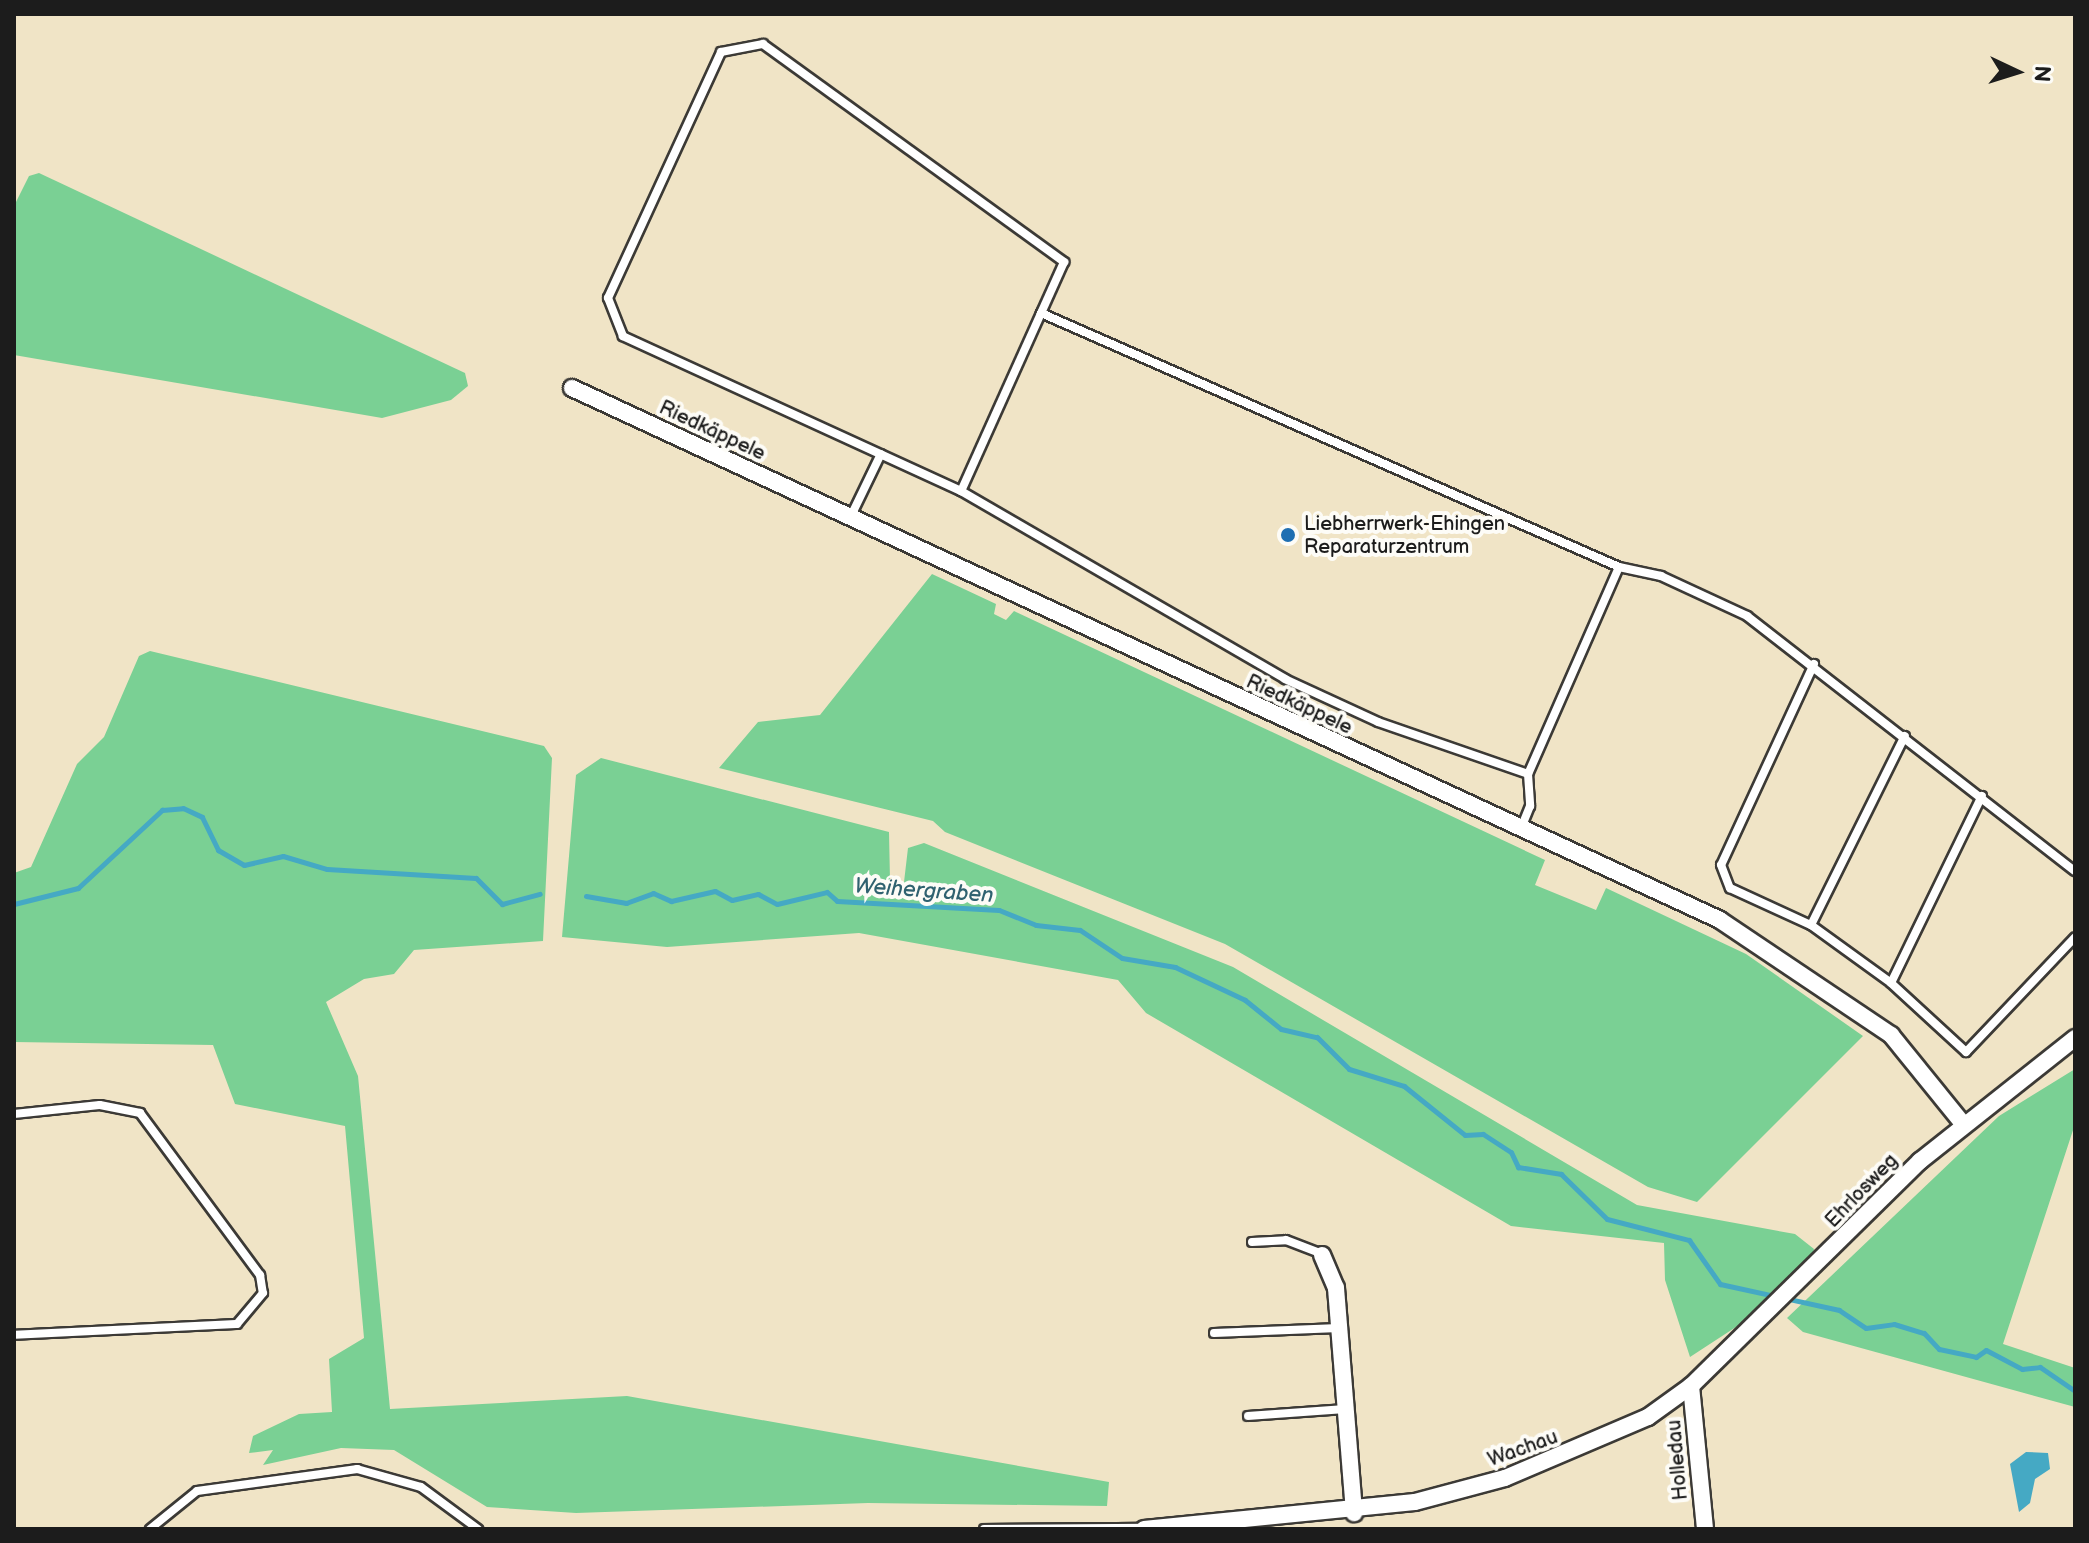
<!DOCTYPE html>
<html>
<head>
<meta charset="utf-8">
<style>
	body { margin:0 }
	#map { position:relative; width:2089px; height:1543px; overflow:hidden; background:#f0e4c6; font-family:"Balsamiq Sans",sans-serif }
	div>[style] { position:absolute }
	.green>* { inset:0; background:#7ad094 }
	.water>* { inset:0; background:#45a9c4 }
	.stream>* { height:5px; margin:-2.5px; padding:0 2.5px; transform-origin:2.5px; border-radius:2.5px; background:#45a9c4 }
	.roads { filter:drop-shadow(2px 0 #3c3a36) drop-shadow(-2px 0 #3c3a36) drop-shadow(0 2px #3c3a36) drop-shadow(0 -2px #3c3a36) }
	.lane>* { height:8px; margin:-4px; padding:0 4px; transform-origin:4px; border-radius:4px; background:#fff }
	.street>* { height:16px; margin:-8px; padding:0 8px; transform-origin:8px; border-radius:8px; background:#fff }
	.dots>* { width:22px; height:22px; translate:-50% -50%; box-sizing:border-box; border:4px solid #fdfcf7; border-radius:50% }
	span { translate:-50% -50%; white-space:nowrap; text-align:center; line-height:1.15; -webkit-text-stroke:8px #fdfcf7; paint-order:stroke }
	.street-label { font-size:20px; color:#1c1c1c }
	.poi-label { font-size:20px; color:#1c1c1c }
	.left { translate:0 -50%; text-align:left }
	.water-label { font-size:22px; color:#306270; font-style:italic }
	.frame { position:absolute; inset:0; border:16px solid #1c1c1c; pointer-events:none }
	.north { position:absolute; left:1977px; top:32px; width:80px; height:80px; -webkit-text-stroke:6px #fdfcf7; paint-order:stroke; rotate:94deg; font-size:22px; font-weight:700; line-height:32px; text-align:center; color:#1c1c1c }
	.north::after { content:''; display:block; margin:auto; width:28px; height:36px; background:#1c1c1c; clip-path:polygon(50% 0,100% 100%,50% 72%,0 100%) }
</style>
</head>
<body>
<div id="map">
	<div class="green">
		<div style="clip-path:polygon(39px 173px,465px 373px,468px 386px,451px 400px,382px 418px,14px 355px,14px 206px,29px 176px)"></div>
		<div style="clip-path:polygon(932px 574px,996px 604px,994px 614px,1006px 620px,1014px 611px,1545px 860px,1535px 885px,1596px 910px,1606px 888px,1746px 954px,1863px 1036px,1697px 1202px,1648px 1187px,1225px 944px,945px 832px,933px 821px,719px 768px,758px 722px,820px 715px)"></div>
		<div style="clip-path:polygon(150px 651px,544px 746px,552px 758px,543px 941px,414px 950px,394px 974px,364px 979px,326px 1002px,358px 1076px,390px 1409px,627px 1396px,1109px 1482px,1107px 1506px,868px 1503px,576px 1513px,487px 1507px,394px 1450px,341px 1448px,263px 1465px,273px 1450px,249px 1453px,253px 1436px,299px 1414px,332px 1412px,329px 1359px,364px 1338px,345px 1126px,235px 1104px,213px 1045px,14px 1042px,14px 873px,31px 867px,77px 764px,104px 737px,139px 656px)"></div>
		<div style="clip-path:polygon(601px 758px,889px 832px,890px 880px,904px 882px,908px 848px,924px 843px,1233px 967px,1637px 1205px,1795px 1234px,1814px 1249px,1812px 1256px,1739px 1325px,1690px 1357px,1665px 1280px,1664px 1243px,1511px 1226px,1146px 1013px,1118px 980px,859px 933px,667px 947px,562px 937px,576px 775px)"></div>
		<div style="clip-path:polygon(2075px 1069px,2075px 1124px,2003px 1344px,2075px 1368px,2075px 1407px,1803px 1332px,1787px 1318px,1999px 1116px)"></div>
	</div>
	<div class="water">
		<div style="clip-path:polygon(2048px 1453px,2050px 1469px,2035px 1479px,2030px 1503px,2019px 1512px,2010px 1464px,2026px 1452px)"></div>
	</div>
	<div class="stream">
		<div style="left:586px;top:896px;width:41px;rotate:9.9deg"></div>
		<div style="left:626px;top:903px;width:29px;rotate:-20deg"></div>
		<div style="left:653px;top:893px;width:20px;rotate:24deg"></div>
		<div style="left:671px;top:901px;width:45px;rotate:-12.8deg"></div>
		<div style="left:715px;top:891px;width:19px;rotate:28deg"></div>
		<div style="left:732px;top:900px;width:27px;rotate:-13deg"></div>
		<div style="left:758px;top:894px;width:21px;rotate:28deg"></div>
		<div style="left:777px;top:904px;width:51px;rotate:-13.5deg"></div>
		<div style="left:827px;top:892px;width:13px;rotate:42deg"></div>
		<div style="left:837px;top:901px;width:162px;rotate:3.2deg"></div>
		<div style="left:999px;top:910px;width:40px;rotate:22deg"></div>
		<div style="left:1036px;top:925px;width:44px;rotate:6.5deg"></div>
		<div style="left:1080px;top:930px;width:50px;rotate:33.7deg"></div>
		<div style="left:1122px;top:958px;width:54px;rotate:9.6deg"></div>
		<div style="left:1175px;top:967px;width:77px;rotate:25.2deg"></div>
		<div style="left:1245px;top:1000px;width:46px;rotate:38.9deg"></div>
		<div style="left:1281px;top:1029px;width:37px;rotate:13deg"></div>
		<div style="left:1317px;top:1037px;width:45px;rotate:45deg"></div>
		<div style="left:1349px;top:1069px;width:58px;rotate:17.2deg"></div>
		<div style="left:1404px;top:1086px;width:78px;rotate:38.8deg"></div>
		<div style="left:1465px;top:1135px;width:18px;rotate:-3deg"></div>
		<div style="left:1483px;top:1134px;width:33px;rotate:33deg"></div>
		<div style="left:1511px;top:1152px;width:17px;rotate:65deg"></div>
		<div style="left:1518px;top:1167px;width:44px;rotate:9.2deg"></div>
		<div style="left:1561px;top:1174px;width:64px;rotate:44.4deg"></div>
		<div style="left:1607px;top:1219px;width:85px;rotate:14.4deg"></div>
		<div style="left:1689px;top:1240px;width:54px;rotate:54.8deg"></div>
		<div style="left:1720px;top:1284px;width:122px;rotate:12.3deg"></div>
		<div style="left:1839px;top:1310px;width:32px;rotate:34deg"></div>
		<div style="left:1866px;top:1328px;width:28px;rotate:-8deg"></div>
		<div style="left:1894px;top:1324px;width:31px;rotate:17deg"></div>
		<div style="left:1924px;top:1333px;width:22px;rotate:47deg"></div>
		<div style="left:1939px;top:1349px;width:38px;rotate:12deg"></div>
		<div style="left:1976px;top:1357px;width:12px;rotate:-35deg"></div>
		<div style="left:1986px;top:1350px;width:41px;rotate:27.8deg"></div>
		<div style="left:2022px;top:1369px;width:18px;rotate:-6deg"></div>
		<div style="left:2040px;top:1367px;width:42px;rotate:34.4deg"></div>
		<div style="left:14px;top:904px;width:66px;rotate:-14deg"></div>
		<div style="left:78px;top:888px;width:115px;rotate:-42.9deg"></div>
		<div style="left:162px;top:810px;width:21px;rotate:-5deg"></div>
		<div style="left:183px;top:808px;width:21px;rotate:25deg"></div>
		<div style="left:202px;top:817px;width:37px;rotate:64deg"></div>
		<div style="left:218px;top:850px;width:30px;rotate:30deg"></div>
		<div style="left:244px;top:865px;width:40px;rotate:-13deg"></div>
		<div style="left:283px;top:856px;width:46px;rotate:16.5deg"></div>
		<div style="left:327px;top:869px;width:149px;rotate:3.5deg"></div>
		<div style="left:476px;top:878px;width:37px;rotate:45deg"></div>
		<div style="left:502px;top:904px;width:39px;rotate:-15deg"></div>
	</div>
	<div class="roads">
		<div class="lane">
			<div style="left:763px;top:44px;width:372px;rotate:35.9deg"></div>
			<div style="left:1064px;top:262px;width:251px;rotate:114.2deg"></div>
			<div style="left:961px;top:491px;width:372px;rotate:-155.4deg"></div>
			<div style="left:623px;top:336px;width:41px;rotate:-111.5deg"></div>
			<div style="left:608px;top:298px;width:271px;rotate:-65.3deg"></div>
			<div style="left:721px;top:52px;width:43px;rotate:-10.8deg"></div>
			<div style="left:1041px;top:313px;width:631px;rotate:23.72deg"></div>
			<div style="left:1619px;top:567px;width:226px;rotate:113.7deg"></div>
			<div style="left:961px;top:491px;width:375px;rotate:30.1deg"></div>
			<div style="left:1285px;top:679px;width:102px;rotate:24.8deg"></div>
			<div style="left:1378px;top:722px;width:159px;rotate:19.1deg"></div>
			<div style="left:1528px;top:774px;width:32px;rotate:86deg"></div>
			<div style="left:1530px;top:806px;width:24px;rotate:112deg"></div>
			<div style="left:850px;top:518px;width:71px;rotate:-64.2deg"></div>
			<div style="left:1619px;top:567px;width:43px;rotate:12.1deg"></div>
			<div style="left:1661px;top:576px;width:95px;rotate:24.9deg"></div>
			<div style="left:1747px;top:616px;width:415px;rotate:37.9deg"></div>
			<div style="left:1814px;top:664px;width:221px;rotate:114.8deg"></div>
			<div style="left:1721px;top:865px;width:25px;rotate:69deg"></div>
			<div style="left:1730px;top:888px;width:89px;rotate:24.6deg"></div>
			<div style="left:1811px;top:925px;width:99px;rotate:35.9deg"></div>
			<div style="left:1891px;top:983px;width:102px;rotate:42.6deg"></div>
			<div style="left:1966px;top:1052px;width:158px;rotate:-46.5deg"></div>
			<div style="left:1811px;top:925px;width:211px;rotate:-63.6deg"></div>
			<div style="left:1891px;top:983px;width:208px;rotate:-64.1deg"></div>
			<div style="left:14px;top:1114px;width:86px;rotate:-6deg"></div>
			<div style="left:100px;top:1105px;width:41px;rotate:11.3deg"></div>
			<div style="left:140px;top:1113px;width:202px;rotate:53.5deg"></div>
			<div style="left:260px;top:1275px;width:18px;rotate:81deg"></div>
			<div style="left:263px;top:1293px;width:40px;rotate:130deg"></div>
			<div style="left:237px;top:1324px;width:223px;rotate:177.2deg"></div>
			<div style="left:1252px;top:1242px;width:34px;rotate:-3deg"></div>
			<div style="left:1286px;top:1240px;width:39px;rotate:21deg"></div>
			<div style="left:1214px;top:1333px;width:125px;rotate:-2.3deg"></div>
			<div style="left:1248px;top:1416px;width:97px;rotate:-4.1deg"></div>
			<div style="left:150px;top:1529px;width:60px;rotate:-39deg"></div>
			<div style="left:197px;top:1491px;width:162px;rotate:-7.8deg"></div>
			<div style="left:357px;top:1469px;width:66px;rotate:15.7deg"></div>
			<div style="left:421px;top:1487px;width:71px;rotate:36.4deg"></div>
			<div style="left:984px;top:1529px;width:161px;rotate:-0.4deg"></div>
		</div>
		<div class="street">
			<div style="left:572px;top:388px;width:1265px;rotate:24.86deg"></div>
			<div style="left:1720px;top:920px;width:206px;rotate:33.9deg"></div>
			<div style="left:1891px;top:1035px;width:114px;rotate:51deg"></div>
			<div style="left:1322px;top:1255px;width:36px;rotate:67deg"></div>
			<div style="left:1336px;top:1288px;width:226px;rotate:85.4deg"></div>
			<div style="left:1691px;top:1386px;width:144px;rotate:84.4deg"></div>
			<div style="left:1144px;top:1529px;width:272px;rotate:-5.7deg"></div>
			<div style="left:1415px;top:1502px;width:93px;rotate:-14.9deg"></div>
			<div style="left:1505px;top:1478px;width:155px;rotate:-23.1deg"></div>
			<div style="left:1648px;top:1417px;width:53px;rotate:-35.8deg"></div>
			<div style="left:1691px;top:1386px;width:321px;rotate:-44.5deg"></div>
			<div style="left:1920px;top:1161px;width:198px;rotate:-38.4deg"></div>
		</div>
	</div>
	<div class="dots">
		<div style="left:1288px;top:535px;background:#1f6fb2"></div>
	</div>
	<div class="street-label">
		<span style="left:712px;top:431px;rotate:25deg">Riedkäppele</span>
		<span style="left:1299px;top:705px;rotate:25deg">Riedkäppele</span>
		<span style="left:1862px;top:1191px;rotate:-46deg">Ehrlosweg</span>
		<span style="left:1523px;top:1449px;rotate:-20deg">Wachau</span>
		<span style="left:1678px;top:1460px;rotate:-95deg">Holledau</span>
	</div>
	<div class="poi-label">
		<span class="left" style="left:1304px;top:536px">Liebherrwerk-Ehingen<br>Reparaturzentrum</span>
	</div>
	<div class="water-label">
		<span style="left:924px;top:891px;rotate:4deg">Weihergraben</span>
	</div>
	<div class="frame"></div>
	<div class="north">N</div>
</div>
</body>
</html>
